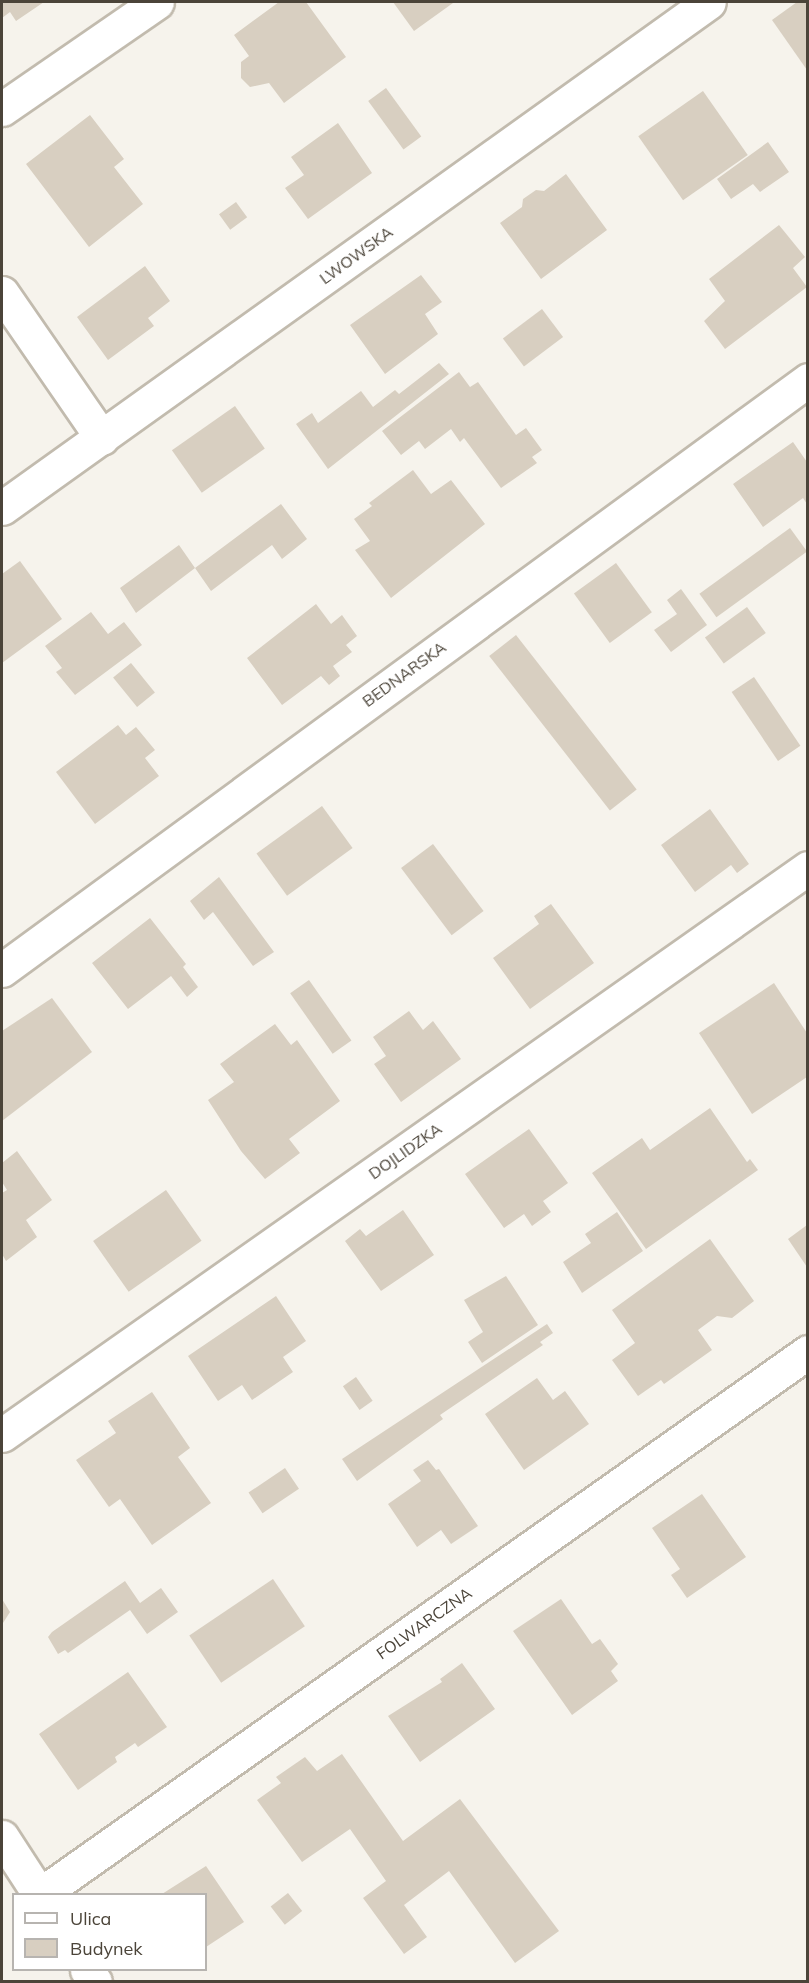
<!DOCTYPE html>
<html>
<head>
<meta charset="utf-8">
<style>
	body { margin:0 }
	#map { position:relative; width:809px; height:1983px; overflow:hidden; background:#f6f3ec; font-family:Mulish,sans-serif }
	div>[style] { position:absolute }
	.building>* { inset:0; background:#d8cfc1; transform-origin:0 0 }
	.roads { filter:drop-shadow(2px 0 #c2bbae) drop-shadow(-2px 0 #c2bbae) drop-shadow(0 2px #c2bbae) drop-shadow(0 -2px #c2bbae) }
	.minor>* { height:33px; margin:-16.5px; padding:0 16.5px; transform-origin:16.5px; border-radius:16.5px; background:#fff }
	span { translate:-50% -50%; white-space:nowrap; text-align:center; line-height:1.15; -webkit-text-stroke:6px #fff; paint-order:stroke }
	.street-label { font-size:16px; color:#4b4439 }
	.frame { position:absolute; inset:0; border:3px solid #4b4439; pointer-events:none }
	.legend { position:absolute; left:12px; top:1893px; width:195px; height:78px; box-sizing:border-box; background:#fff; border:2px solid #b7b4b0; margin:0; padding:8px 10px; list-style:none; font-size:18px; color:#4b4439 }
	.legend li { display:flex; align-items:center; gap:12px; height:30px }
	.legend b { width:30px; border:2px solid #b7b4b0 }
</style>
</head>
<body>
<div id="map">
	<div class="building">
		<div style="clip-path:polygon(2px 2px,44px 2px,16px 21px,10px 12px,2px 18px)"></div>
		<div style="clip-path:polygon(279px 2px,306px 2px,346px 57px,284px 103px,269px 83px,250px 87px,241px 78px,241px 62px,249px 56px,234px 35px)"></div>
		<div style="clip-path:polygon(393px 2px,452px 2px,453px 3px,414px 31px)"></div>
		<div style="clip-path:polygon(797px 2px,807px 2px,807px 70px,772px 20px)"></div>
		<div style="left:386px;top:88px;width:60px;height:22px;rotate:54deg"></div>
		<div style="left:703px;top:91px;width:78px;height:79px;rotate:55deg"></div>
		<div style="clip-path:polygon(90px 115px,124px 159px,114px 167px,143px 204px,89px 247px,26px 164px)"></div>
		<div style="clip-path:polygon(338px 123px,372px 173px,308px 219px,285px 188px,304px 175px,291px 157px)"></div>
		<div style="clip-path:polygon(768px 142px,789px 172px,760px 192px,753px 184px,731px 199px,717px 179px)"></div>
		<div style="clip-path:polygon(566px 174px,607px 230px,541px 279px,500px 223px,522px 207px,523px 199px,536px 190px,544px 191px)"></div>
		<div style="left:236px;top:202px;width:19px;height:21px;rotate:54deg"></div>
		<div style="clip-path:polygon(779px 225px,805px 257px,793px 268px,807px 287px,725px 349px,704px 321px,725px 301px,709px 279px)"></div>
		<div style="clip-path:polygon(145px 266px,170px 301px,148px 318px,154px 326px,108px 360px,77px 317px)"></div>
		<div style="clip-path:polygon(421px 275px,442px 302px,425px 314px,438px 334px,385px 374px,350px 325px)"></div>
		<div style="left:542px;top:309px;width:35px;height:49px;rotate:53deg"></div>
		<div style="clip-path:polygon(439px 363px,449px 374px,328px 469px,296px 424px,312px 413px,318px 423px,361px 391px,373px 407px,395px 390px,399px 394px)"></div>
		<div style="clip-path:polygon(459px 372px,470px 387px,478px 382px,516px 435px,526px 428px,542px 450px,532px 457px,537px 463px,501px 488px,464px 438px,460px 442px,451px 429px,425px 449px,419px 441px,401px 455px,382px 431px)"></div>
		<div style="left:235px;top:406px;width:52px;height:77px;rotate:55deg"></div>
		<div style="clip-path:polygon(793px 442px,807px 462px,807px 504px,803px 498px,763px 527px,733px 484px)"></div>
		<div style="clip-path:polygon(413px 470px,431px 494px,451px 480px,485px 524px,391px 598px,355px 550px,370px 541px,354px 519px,372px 506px,369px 503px)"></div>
		<div style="clip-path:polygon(281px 504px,307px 539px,282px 559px,272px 545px,211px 591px,195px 568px,136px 613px,120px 588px,179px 545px,195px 568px)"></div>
		<div style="left:790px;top:528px;width:29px;height:112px;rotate:54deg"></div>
		<div style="clip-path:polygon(20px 561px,62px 619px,2px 663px,2px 574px)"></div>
		<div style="left:616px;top:563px;width:61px;height:52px;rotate:54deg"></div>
		<div style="clip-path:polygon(681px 589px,707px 625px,671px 652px,654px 630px,677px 614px,667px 600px)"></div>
		<div style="clip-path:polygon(316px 604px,331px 624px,342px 615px,357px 636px,346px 645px,352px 652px,333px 666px,340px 676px,329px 685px,321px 676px,282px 705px,247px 658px)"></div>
		<div style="left:747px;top:607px;width:32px;height:52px;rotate:54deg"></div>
		<div style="clip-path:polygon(91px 612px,108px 634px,124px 622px,142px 645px,75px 695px,56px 672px,62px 668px,45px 646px)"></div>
		<div style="left:516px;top:635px;width:196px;height:34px;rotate:52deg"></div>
		<div style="left:131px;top:663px;width:38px;height:23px;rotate:51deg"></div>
		<div style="left:754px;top:677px;width:83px;height:27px;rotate:56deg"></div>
		<div style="clip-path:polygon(118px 725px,126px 735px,136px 727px,155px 750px,145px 758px,159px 776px,95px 824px,56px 772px)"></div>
		<div style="left:322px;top:806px;width:52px;height:81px;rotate:54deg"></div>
		<div style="clip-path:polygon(710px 809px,749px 864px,737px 873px,731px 865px,695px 892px,661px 845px)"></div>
		<div style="left:433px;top:844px;width:84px;height:40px;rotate:53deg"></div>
		<div style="clip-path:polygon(219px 877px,274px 952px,253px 966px,213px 912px,204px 920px,190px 901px)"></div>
		<div style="clip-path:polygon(551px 904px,594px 963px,530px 1009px,493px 958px,539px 924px,534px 916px)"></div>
		<div style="clip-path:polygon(150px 918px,186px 964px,183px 967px,198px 987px,187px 997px,171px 976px,128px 1009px,92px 963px)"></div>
		<div style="left:309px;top:980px;width:74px;height:23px;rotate:55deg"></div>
		<div style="clip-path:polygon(774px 983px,807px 1033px,807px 1077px,752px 1114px,699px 1033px)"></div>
		<div style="clip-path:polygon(52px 998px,92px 1052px,2px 1121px,2px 1031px)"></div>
		<div style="clip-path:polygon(409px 1011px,423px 1030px,433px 1021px,461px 1059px,401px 1102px,374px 1064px,386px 1056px,373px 1037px)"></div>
		<div style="clip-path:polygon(275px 1024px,291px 1045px,297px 1040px,340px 1101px,289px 1139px,300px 1153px,265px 1179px,241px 1151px,208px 1100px,234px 1082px,220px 1064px)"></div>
		<div style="clip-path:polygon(710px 1108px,747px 1162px,750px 1159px,758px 1170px,646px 1249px,592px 1173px,642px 1138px,650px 1150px)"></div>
		<div style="clip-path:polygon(529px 1129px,568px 1183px,543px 1201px,551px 1212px,532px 1226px,524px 1214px,504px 1228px,465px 1174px)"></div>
		<div style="clip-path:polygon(17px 1151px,52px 1200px,26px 1220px,37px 1237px,6px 1261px,2px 1254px,2px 1193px,7px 1190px,2px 1182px,2px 1163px)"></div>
		<div style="left:166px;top:1190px;width:62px;height:89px;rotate:55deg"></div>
		<div style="clip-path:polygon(403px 1210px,434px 1255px,381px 1291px,345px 1241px,360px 1229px,366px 1236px)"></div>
		<div style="clip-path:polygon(617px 1212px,643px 1251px,582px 1293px,563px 1262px,591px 1243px,585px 1234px)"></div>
		<div style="clip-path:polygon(807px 1225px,807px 1267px,788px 1239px)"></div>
		<div style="clip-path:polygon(710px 1239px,754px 1301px,732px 1318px,717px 1316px,698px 1330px,712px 1350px,664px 1384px,661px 1380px,638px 1396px,612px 1360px,635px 1343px,612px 1310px)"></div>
		<div style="clip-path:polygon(506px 1276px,538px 1325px,482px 1363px,468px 1342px,483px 1332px,464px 1300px)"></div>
		<div style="clip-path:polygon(276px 1296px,306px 1341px,283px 1357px,293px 1372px,252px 1400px,242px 1385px,218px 1401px,188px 1356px)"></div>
		<div style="clip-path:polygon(547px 1324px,553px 1333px,540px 1342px,543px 1345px,440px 1415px,443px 1419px,357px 1481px,342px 1459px)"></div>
		<div style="left:356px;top:1377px;width:29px;height:16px;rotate:55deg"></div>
		<div style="clip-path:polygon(537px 1378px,553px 1400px,565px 1391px,589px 1424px,524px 1470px,485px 1414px)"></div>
		<div style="clip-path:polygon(152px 1392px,190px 1448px,178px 1457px,211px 1503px,152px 1545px,120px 1499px,109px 1507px,76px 1460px,116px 1433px,108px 1421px)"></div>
		<div style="clip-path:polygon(428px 1460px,436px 1470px,439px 1469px,478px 1526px,451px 1544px,441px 1530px,417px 1547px,388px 1504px,421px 1481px,413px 1470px)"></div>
		<div style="left:285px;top:1468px;width:25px;height:44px;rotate:56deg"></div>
		<div style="clip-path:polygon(702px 1494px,746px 1557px,687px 1598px,671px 1575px,680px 1569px,652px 1528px)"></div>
		<div style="left:273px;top:1579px;width:57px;height:101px;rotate:56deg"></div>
		<div style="clip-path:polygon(125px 1581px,140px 1603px,161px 1588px,178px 1612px,147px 1634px,130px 1610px,68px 1653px,65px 1650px,58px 1654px,48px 1637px,52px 1632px)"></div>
		<div style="clip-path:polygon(2px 1599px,10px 1612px,3px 1623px,2px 1622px)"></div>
		<div style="clip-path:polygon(561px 1599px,592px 1644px,600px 1639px,618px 1664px,611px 1671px,618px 1681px,572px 1715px,513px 1631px)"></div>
		<div style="clip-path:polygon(462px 1663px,495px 1709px,420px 1762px,388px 1716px,442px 1682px,440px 1679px)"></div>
		<div style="clip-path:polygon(128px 1672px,167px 1727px,138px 1747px,135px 1743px,115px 1757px,117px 1762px,78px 1790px,39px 1734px)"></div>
		<div style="clip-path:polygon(342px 1754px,403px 1841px,460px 1799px,559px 1931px,515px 1963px,449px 1871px,404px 1905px,427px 1937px,404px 1954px,363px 1898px,386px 1881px,350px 1829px,302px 1862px,257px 1800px,281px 1783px,276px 1777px,305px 1757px,317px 1771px)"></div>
		<div style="clip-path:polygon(206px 1866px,244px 1922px,206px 1947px,206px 1894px,162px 1894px)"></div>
		<div style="left:288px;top:1893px;width:23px;height:22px;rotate:52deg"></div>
	</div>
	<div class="roads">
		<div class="minor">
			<div style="left:2px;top:109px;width:188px;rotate:-34.6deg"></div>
			<div style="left:2px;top:293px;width:176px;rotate:55.4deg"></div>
			<div style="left:2px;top:508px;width:869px;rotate:-35.59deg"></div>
			<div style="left:2px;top:970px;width:999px;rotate:-36.2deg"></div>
			<div style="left:2px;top:1435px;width:985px;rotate:-35.13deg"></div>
			<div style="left:2px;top:1837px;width:68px;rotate:57deg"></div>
			<div style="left:41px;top:1894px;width:939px;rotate:-35.25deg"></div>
			<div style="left:87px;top:1970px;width:14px;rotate:56deg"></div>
		</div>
	</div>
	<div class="street-label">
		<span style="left:356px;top:255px;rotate:-36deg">LWOWSKA</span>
		<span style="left:404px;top:674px;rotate:-36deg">BEDNARSKA</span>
		<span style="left:405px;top:1151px;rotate:-35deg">DOJLIDZKA</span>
		<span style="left:424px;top:1623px;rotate:-35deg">FOLWARCZNA</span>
	</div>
	<div class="frame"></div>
	<ul class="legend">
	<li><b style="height:8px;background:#fff"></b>Ulica</li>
	<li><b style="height:16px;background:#d8cfc1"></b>Budynek</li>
	</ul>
</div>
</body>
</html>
